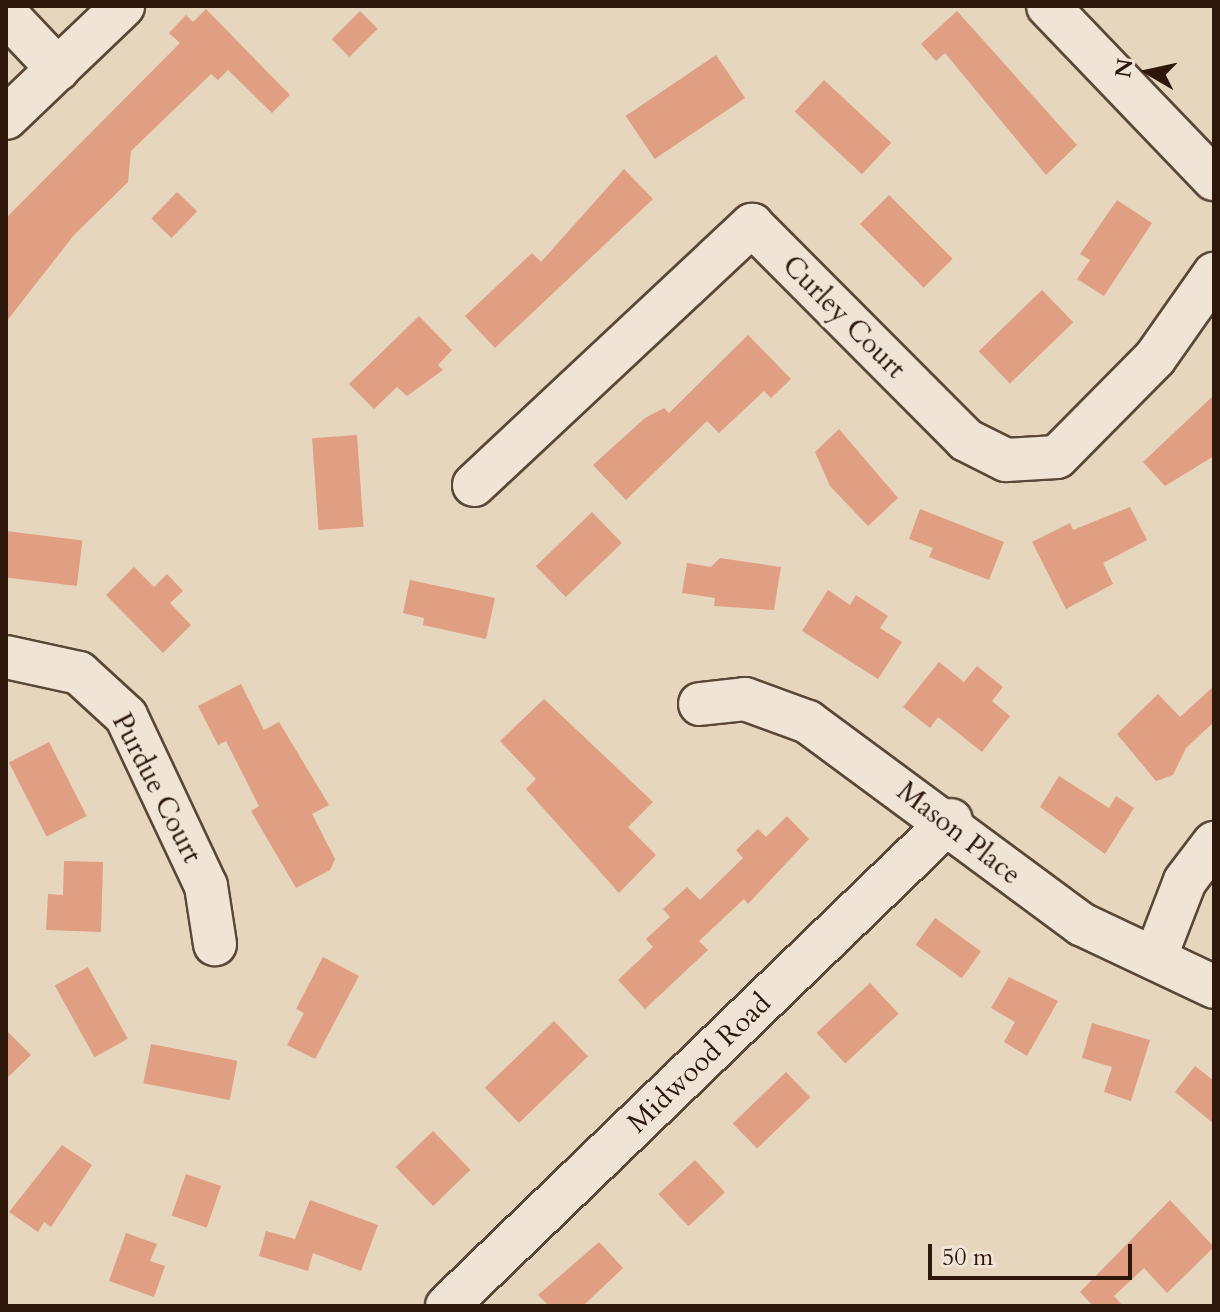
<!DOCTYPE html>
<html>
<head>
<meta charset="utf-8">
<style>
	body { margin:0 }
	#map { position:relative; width:1220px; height:1312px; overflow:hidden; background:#e6d6be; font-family:Cardo,serif }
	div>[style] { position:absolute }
	.building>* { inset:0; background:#e09e83; transform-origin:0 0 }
	.roads { filter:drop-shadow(2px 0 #5a4737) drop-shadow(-2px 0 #5a4737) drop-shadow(0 2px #5a4737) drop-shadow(0 -2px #5a4737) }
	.minor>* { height:42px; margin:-21px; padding:0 21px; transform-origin:21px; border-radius:21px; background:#efe4d5 }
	span { translate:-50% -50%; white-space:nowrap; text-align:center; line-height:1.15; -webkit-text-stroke:8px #efe4d5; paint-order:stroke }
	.street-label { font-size:28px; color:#2c170a }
	.frame { position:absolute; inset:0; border:8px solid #2c170a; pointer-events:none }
	.north { position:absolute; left:1108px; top:32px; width:80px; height:80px; -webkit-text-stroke:6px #efe4d5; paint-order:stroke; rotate:279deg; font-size:22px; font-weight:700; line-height:32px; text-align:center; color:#2c170a }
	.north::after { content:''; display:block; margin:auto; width:28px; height:36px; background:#2c170a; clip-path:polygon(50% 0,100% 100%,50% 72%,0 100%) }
	.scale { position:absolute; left:928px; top:1244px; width:204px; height:36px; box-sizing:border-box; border:4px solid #2c170a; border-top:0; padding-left:10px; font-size:24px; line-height:28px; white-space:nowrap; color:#2c170a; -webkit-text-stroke:6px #efe4d5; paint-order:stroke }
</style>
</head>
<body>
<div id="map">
	<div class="building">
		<div style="clip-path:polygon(206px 9px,290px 95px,272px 113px,228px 70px,218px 80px,211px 74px,131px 151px,128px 182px,74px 235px,6px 322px,6px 218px,180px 43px,169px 33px,186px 15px,193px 22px)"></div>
		<div style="left:360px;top:11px;width:25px;height:40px;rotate:45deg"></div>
		<div style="clip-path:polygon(957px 11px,1077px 145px,1046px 175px,945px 53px,936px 61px,921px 44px)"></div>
		<div style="left:716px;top:55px;width:52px;height:109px;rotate:56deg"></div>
		<div style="left:824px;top:80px;width:92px;height:43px;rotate:43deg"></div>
		<div style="clip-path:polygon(624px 169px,653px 199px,495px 348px,465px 316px,532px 253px,541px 262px)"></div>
		<div style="left:177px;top:192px;width:28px;height:37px;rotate:44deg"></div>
		<div style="left:889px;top:195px;width:90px;height:41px;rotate:45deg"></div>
		<div style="clip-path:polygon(1117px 200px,1152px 223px,1104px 296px,1077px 279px,1090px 260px,1080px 254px)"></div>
		<div style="left:1042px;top:290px;width:45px;height:88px;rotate:46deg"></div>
		<div style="clip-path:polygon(419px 316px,452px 350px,438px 365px,443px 370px,407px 396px,397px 387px,374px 409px,349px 384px)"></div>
		<div style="clip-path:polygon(748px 335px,791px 379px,771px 398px,764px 391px,719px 433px,707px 421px,626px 500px,593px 465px,645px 418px,664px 408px,669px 413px)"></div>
		<div style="clip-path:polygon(1214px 395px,1214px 456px,1165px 486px,1143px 462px)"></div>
		<div style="clip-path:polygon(839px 429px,898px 498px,868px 526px,830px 486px,815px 452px)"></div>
		<div style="left:357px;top:435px;width:92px;height:45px;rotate:86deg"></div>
		<div style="clip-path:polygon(1130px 507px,1147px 540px,1103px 563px,1113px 584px,1066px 609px,1032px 542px,1070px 523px,1073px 530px)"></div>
		<div style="clip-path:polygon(920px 509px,1004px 542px,989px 580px,929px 557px,933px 548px,909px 539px)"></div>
		<div style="left:592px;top:512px;width:43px;height:78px;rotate:46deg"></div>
		<div style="left:6px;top:531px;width:77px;height:46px;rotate:7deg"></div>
		<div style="clip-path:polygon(720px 558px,781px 567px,774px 610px,714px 606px,715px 598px,682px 593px,687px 563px,711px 567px)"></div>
		<div style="clip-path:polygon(134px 567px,154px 587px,167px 574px,183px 591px,170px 603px,191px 625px,163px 653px,106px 595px)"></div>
		<div style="clip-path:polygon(410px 580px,495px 598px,486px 639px,423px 625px,424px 618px,403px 613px)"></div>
		<div style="clip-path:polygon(828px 590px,850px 605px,856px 595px,888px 616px,880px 628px,902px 642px,878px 679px,802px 631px)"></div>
		<div style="clip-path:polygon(939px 662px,964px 682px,977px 666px,1003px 687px,992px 701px,1010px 716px,982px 752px,938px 717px,930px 728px,903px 707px)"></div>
		<div style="clip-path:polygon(241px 684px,264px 730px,279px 722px,329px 805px,312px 814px,335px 859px,330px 870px,296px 888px,251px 811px,259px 806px,226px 741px,218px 745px,198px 706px)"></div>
		<div style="clip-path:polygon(1214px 686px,1214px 722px,1186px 748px,1173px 775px,1156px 781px,1117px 734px,1158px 694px,1180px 717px)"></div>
		<div style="clip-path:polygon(544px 699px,653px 802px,628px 827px,656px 855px,619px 893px,526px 789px,536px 779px,500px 741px)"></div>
		<div style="left:49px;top:742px;width:83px;height:45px;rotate:63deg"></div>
		<div style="clip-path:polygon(1059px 776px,1109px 808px,1116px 796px,1134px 808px,1105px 854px,1040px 807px)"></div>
		<div style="clip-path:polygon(787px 816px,809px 839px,748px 904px,744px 899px,699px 941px,708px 950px,645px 1009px,618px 980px,653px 947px,646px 939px,670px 917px,663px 909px,687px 887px,700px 900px,743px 858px,736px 850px,758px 829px,766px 837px)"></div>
		<div style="clip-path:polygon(64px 861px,103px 862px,101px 932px,46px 930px,48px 894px,63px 895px)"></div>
		<div style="left:935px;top:918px;width:57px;height:33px;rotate:36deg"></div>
		<div style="clip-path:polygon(323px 957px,359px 976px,315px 1059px,287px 1045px,304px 1013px,296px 1009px)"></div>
		<div style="left:88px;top:967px;width:82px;height:38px;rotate:61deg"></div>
		<div style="clip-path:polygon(1009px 977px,1058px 1001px,1027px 1056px,1004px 1042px,1015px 1022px,991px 1008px)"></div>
		<div style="left:870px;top:983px;width:42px;height:73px;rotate:47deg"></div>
		<div style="left:554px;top:1021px;width:49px;height:96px;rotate:46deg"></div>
		<div style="clip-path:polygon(1092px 1023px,1150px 1040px,1131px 1101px,1104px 1092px,1112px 1067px,1082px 1058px)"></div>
		<div style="clip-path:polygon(6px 1030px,31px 1055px,6px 1079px)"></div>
		<div style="left:151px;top:1044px;width:88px;height:40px;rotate:11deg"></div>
		<div style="clip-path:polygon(1195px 1066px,1214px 1081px,1214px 1124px,1175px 1092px)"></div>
		<div style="left:786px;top:1072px;width:35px;height:74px;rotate:46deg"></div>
		<div style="left:433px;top:1131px;width:54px;height:52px;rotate:46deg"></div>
		<div style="clip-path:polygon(62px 1145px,92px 1165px,51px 1227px,44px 1222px,38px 1232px,9px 1212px)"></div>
		<div style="left:695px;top:1160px;width:44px;height:50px;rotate:47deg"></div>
		<div style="left:186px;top:1174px;width:37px;height:44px;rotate:19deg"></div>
		<div style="clip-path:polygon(310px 1200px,378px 1225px,361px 1271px,313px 1253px,308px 1271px,259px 1256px,266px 1231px,295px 1239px)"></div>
		<div style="clip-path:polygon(1170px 1200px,1214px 1247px,1167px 1293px,1144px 1268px,1114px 1296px,1123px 1306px,1093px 1306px,1080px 1292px)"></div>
		<div style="clip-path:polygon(126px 1233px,157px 1244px,150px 1261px,165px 1266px,154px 1297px,109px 1281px)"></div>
		<div style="clip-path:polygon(599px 1242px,623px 1268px,583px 1306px,549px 1306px,538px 1295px)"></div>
	</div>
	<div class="roads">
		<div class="minor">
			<div style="left:1048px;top:6px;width:240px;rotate:46.2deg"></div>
			<div style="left:6px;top:14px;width:76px;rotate:46.6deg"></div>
			<div style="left:6px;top:118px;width:162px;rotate:-43.7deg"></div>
			<div style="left:474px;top:485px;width:381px;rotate:-43.1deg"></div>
			<div style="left:752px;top:225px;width:303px;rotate:45.1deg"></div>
			<div style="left:966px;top:440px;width:45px;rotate:26.6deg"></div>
			<div style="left:1006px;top:460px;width:51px;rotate:-3.4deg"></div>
			<div style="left:1057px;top:457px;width:139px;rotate:-45.3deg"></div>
			<div style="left:1155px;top:358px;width:103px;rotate:-54.9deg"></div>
			<div style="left:6px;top:657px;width:75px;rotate:12.4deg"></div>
			<div style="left:79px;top:673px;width:64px;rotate:42.5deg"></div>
			<div style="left:126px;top:716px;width:188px;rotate:64.8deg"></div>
			<div style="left:206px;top:886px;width:59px;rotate:81.2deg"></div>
			<div style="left:700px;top:704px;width:45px;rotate:-6.3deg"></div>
			<div style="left:745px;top:699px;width:67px;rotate:20.1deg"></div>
			<div style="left:808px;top:722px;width:340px;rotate:36.5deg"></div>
			<div style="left:1081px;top:924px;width:147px;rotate:25.3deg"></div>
			<div style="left:1156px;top:956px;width:80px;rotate:-68.9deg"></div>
			<div style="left:1185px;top:881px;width:48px;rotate:-52.7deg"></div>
			<div style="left:447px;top:1306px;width:700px;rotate:-43.96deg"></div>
		</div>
	</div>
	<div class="street-label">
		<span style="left:844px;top:317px;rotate:45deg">Curley Court</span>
		<span style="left:157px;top:788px;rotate:63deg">Purdue Court</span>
		<span style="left:959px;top:833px;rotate:38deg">Mason Place</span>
		<span style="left:699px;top:1063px;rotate:-44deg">Midwood Road</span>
	</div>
	<div class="frame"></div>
	<div class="north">N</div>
	<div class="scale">50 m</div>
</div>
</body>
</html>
